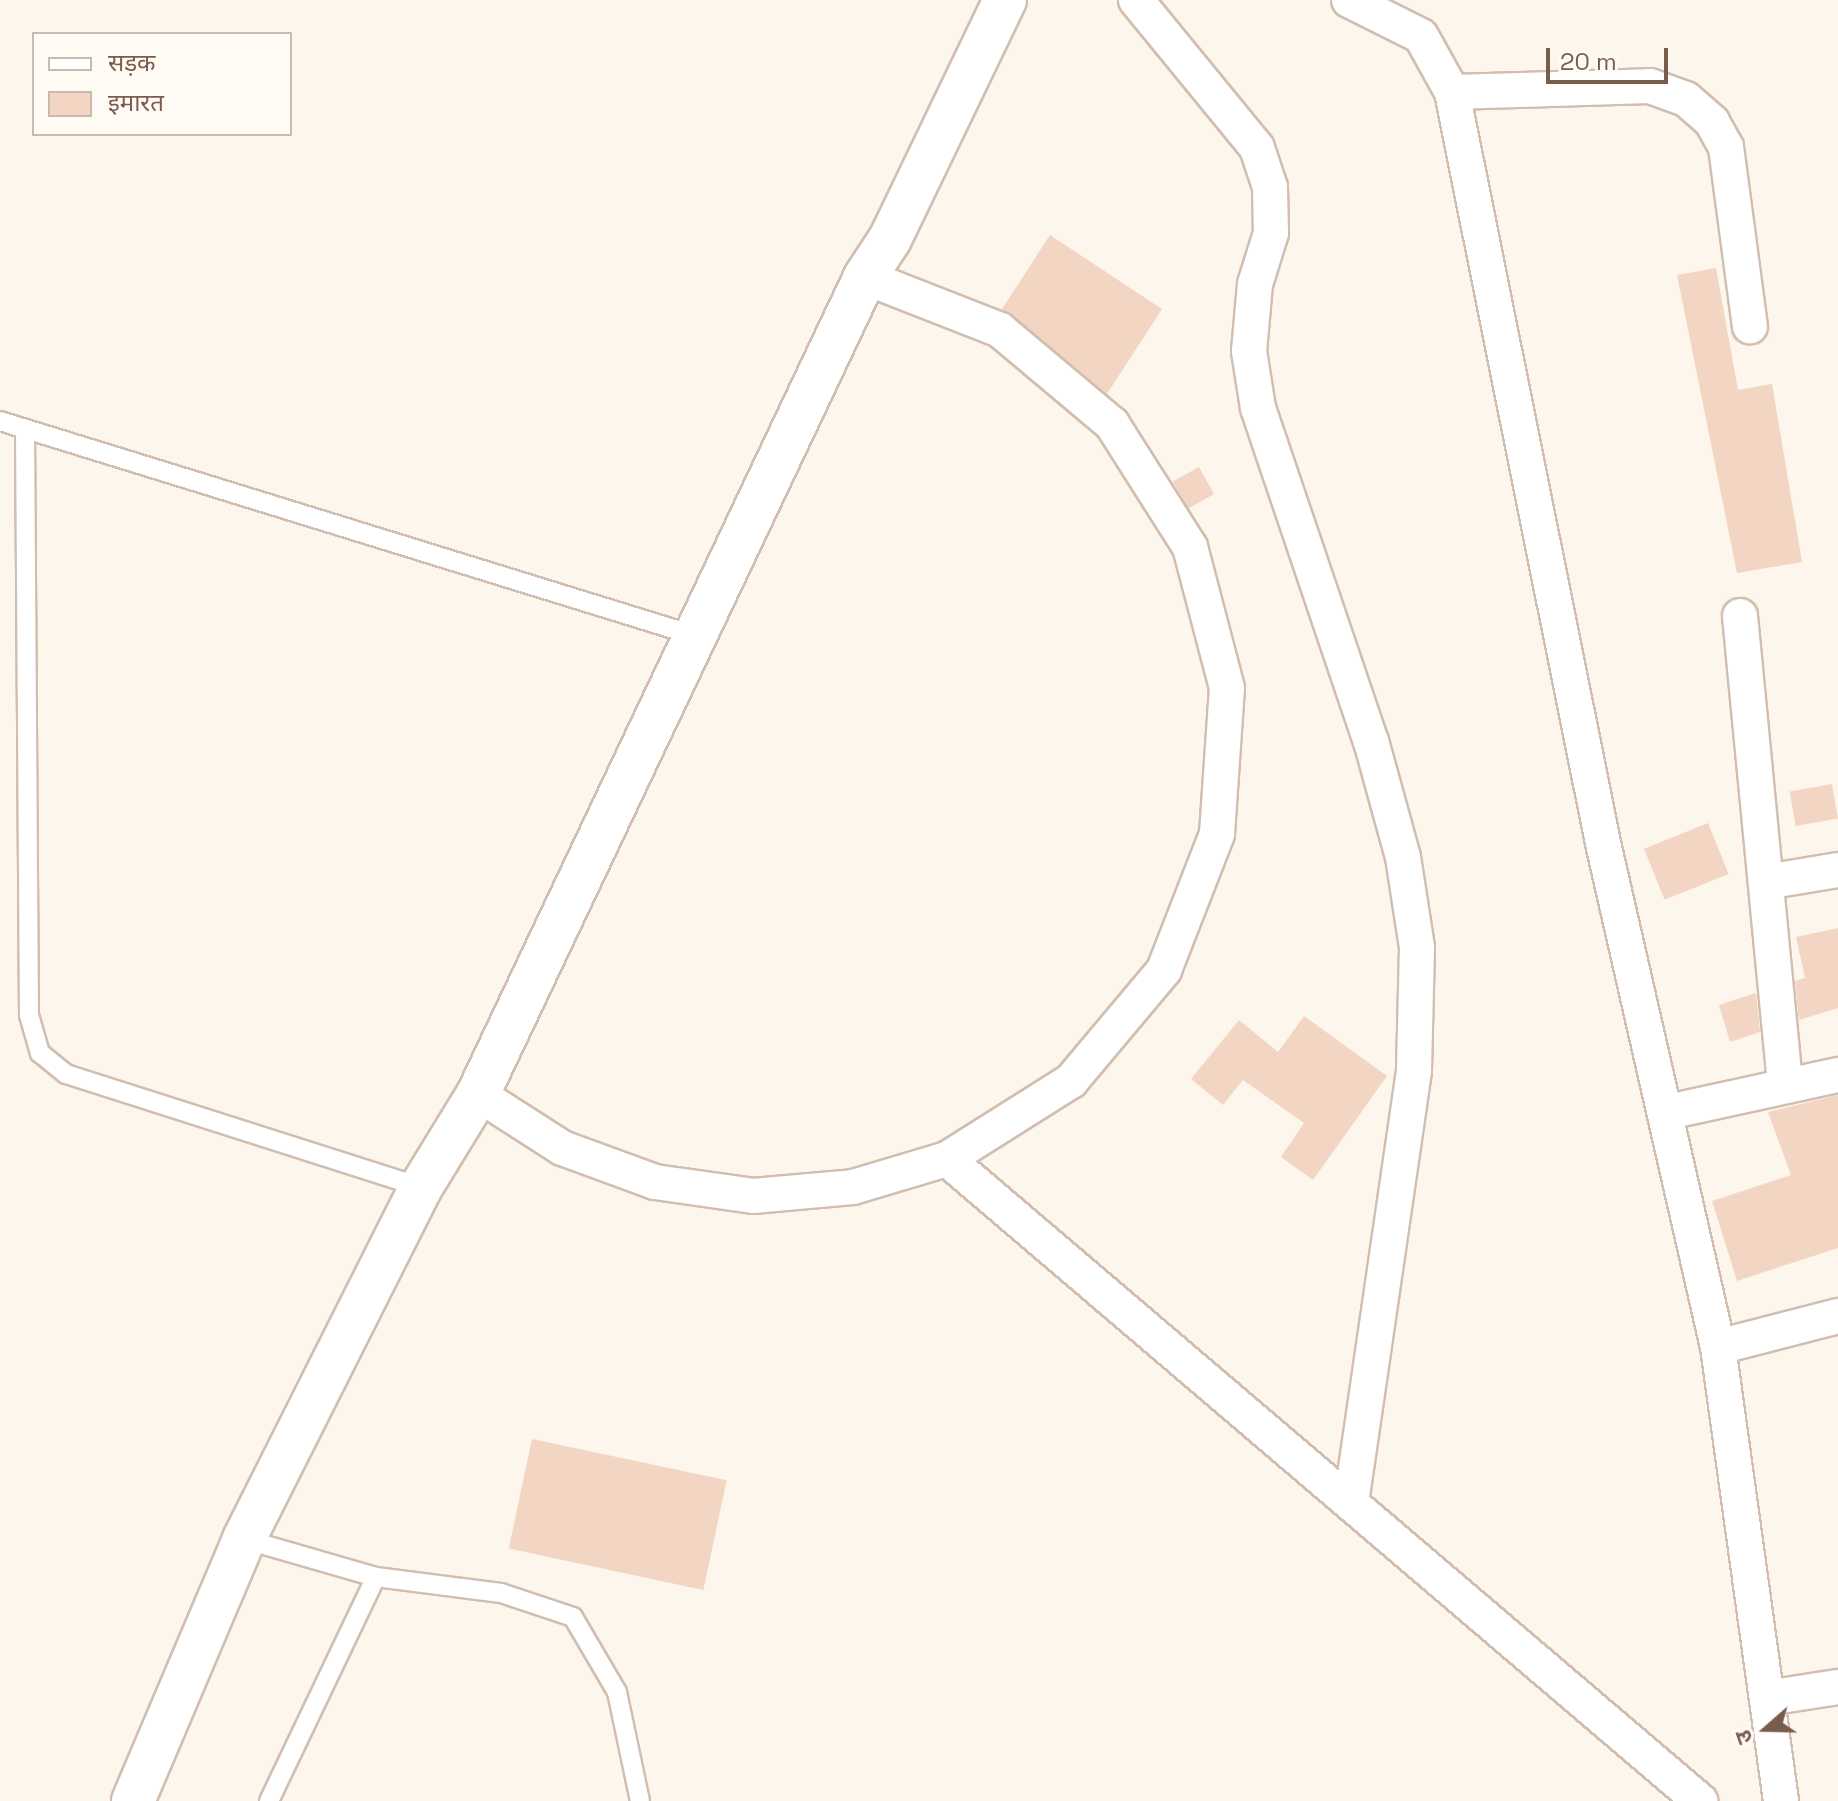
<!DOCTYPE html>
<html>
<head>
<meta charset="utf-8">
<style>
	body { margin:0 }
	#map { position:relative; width:1838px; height:1801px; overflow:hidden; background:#fdf6ec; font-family:"Space Grotesk","Noto Sans Devanagari",sans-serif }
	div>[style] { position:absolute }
	.building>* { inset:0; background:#f3d5c3; transform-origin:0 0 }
	.roads { filter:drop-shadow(2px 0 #d1beb0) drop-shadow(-2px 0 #d1beb0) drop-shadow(0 2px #d1beb0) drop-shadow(0 -2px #d1beb0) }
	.service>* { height:18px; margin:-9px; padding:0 9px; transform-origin:9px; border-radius:9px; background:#fff }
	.minor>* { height:34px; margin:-17px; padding:0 17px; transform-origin:17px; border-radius:17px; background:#fff }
	.tertiary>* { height:42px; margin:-21px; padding:0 21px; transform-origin:21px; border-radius:21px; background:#fff }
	span { translate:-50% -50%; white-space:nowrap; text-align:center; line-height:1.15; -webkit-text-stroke:6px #fffaf3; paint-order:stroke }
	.legend { position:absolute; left:32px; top:32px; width:260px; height:104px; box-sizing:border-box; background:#fffaf3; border:2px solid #cabbb1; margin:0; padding:10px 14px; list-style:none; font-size:24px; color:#7a5c4d }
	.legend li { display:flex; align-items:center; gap:16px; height:40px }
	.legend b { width:40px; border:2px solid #cabbb1 }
	.north { position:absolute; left:1726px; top:1689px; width:80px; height:80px; -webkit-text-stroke:6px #fffaf3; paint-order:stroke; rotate:250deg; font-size:22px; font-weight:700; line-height:32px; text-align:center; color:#7a5c4d }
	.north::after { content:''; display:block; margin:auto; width:28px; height:36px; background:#7a5c4d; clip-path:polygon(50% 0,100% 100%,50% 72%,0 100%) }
	.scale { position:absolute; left:1546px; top:48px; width:122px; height:36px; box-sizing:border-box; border:4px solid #7a5c4d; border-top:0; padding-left:10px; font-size:24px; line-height:28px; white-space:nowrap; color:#7a5c4d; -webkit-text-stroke:6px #fffaf3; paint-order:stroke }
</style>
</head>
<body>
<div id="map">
	<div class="building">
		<div style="clip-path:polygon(1050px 235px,1162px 309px,1107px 394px,1002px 309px)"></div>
		<div style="clip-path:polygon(1716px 268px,1738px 390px,1772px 384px,1802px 562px,1737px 573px,1677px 275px)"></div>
		<div style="left:1199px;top:467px;width:31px;height:30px;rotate:61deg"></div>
		<div style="left:1832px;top:784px;width:35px;height:43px;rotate:80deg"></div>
		<div style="left:1708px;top:823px;width:55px;height:69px;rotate:68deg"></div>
		<div style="clip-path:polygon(1838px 928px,1838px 1008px,1799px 1020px,1795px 981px,1805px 978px,1796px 937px)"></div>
		<div style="clip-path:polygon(1756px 993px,1760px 1032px,1730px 1042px,1719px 1005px)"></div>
		<div style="clip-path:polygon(1304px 1016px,1387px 1076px,1313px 1180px,1281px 1157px,1304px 1123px,1243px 1080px,1223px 1105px,1191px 1079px,1239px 1020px,1278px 1052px)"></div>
		<div style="clip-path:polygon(1838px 1095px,1838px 1248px,1737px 1281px,1712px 1201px,1791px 1175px,1768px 1112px)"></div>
		<div style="left:532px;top:1439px;width:199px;height:112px;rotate:12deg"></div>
	</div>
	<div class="roads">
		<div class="service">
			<div style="left:0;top:421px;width:725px;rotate:17.16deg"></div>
			<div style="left:25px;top:429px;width:586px;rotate:89.61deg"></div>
			<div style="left:29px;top:1015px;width:40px;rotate:74deg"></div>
			<div style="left:40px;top:1053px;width:33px;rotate:39deg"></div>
			<div style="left:66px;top:1074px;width:373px;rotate:17.7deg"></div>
			<div style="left:244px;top:1539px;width:137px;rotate:16.1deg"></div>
			<div style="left:376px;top:1577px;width:126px;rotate:7.3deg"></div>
			<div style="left:501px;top:1593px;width:76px;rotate:18.4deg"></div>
			<div style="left:573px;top:1617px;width:87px;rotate:59.6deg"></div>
			<div style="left:617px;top:1692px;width:111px;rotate:78.1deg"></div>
			<div style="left:269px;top:1801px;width:248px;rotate:-64.5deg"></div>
		</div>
		<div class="minor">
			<div style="left:1136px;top:0;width:191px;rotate:50.7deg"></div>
			<div style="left:1257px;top:148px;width:41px;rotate:71.6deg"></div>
			<div style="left:1270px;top:187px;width:46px;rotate:88.8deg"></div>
			<div style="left:1271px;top:233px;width:53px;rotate:107.4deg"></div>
			<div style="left:1255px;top:284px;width:67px;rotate:95.1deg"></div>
			<div style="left:1249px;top:351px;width:58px;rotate:81deg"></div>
			<div style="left:1258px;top:408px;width:352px;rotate:71.3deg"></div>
			<div style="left:1371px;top:741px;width:120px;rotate:74.6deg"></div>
			<div style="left:1403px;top:857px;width:91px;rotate:81.2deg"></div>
			<div style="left:1417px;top:947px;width:124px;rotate:91.4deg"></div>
			<div style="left:1414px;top:1071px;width:437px;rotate:98.3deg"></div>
			<div style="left:1349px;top:0;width:80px;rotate:26.6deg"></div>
			<div style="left:1421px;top:36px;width:64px;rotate:61deg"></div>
			<div style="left:1452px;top:92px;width:766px;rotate:78.63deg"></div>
			<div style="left:1603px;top:843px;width:517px;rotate:77.15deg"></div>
			<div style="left:1718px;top:1347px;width:458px;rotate:82.1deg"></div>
			<div style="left:1452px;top:92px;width:198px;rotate:-1.7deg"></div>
			<div style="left:1650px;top:86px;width:38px;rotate:20deg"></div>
			<div style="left:1686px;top:99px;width:35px;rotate:41deg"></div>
			<div style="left:1712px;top:122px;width:29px;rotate:61deg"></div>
			<div style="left:1726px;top:147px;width:181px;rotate:82.4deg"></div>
			<div style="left:1740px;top:616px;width:472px;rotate:84.5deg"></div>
			<div style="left:1766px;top:882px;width:73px;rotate:-9.5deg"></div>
			<div style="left:478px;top:1094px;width:100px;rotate:32.7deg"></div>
			<div style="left:562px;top:1148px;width:99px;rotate:20.1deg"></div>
			<div style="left:655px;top:1182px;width:99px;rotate:8.1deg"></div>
			<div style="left:753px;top:1196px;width:100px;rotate:-5.1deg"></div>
			<div style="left:853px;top:1187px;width:98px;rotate:-16.6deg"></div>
			<div style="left:947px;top:1159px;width:146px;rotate:-32.2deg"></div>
			<div style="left:1071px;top:1081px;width:145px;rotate:-50deg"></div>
			<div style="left:1164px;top:970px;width:146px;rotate:-68.7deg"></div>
			<div style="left:1217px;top:834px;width:146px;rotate:-86.1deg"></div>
			<div style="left:1227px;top:688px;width:146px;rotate:-104.7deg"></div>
			<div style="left:1190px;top:547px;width:146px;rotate:-122.4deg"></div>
			<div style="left:1112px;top:424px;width:146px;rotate:-140deg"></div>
			<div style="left:1000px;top:330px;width:145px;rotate:-158.6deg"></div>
			<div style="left:1668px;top:1112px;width:174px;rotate:-12.3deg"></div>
			<div style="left:947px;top:1159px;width:990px;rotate:40.45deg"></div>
			<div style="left:1718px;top:1347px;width:124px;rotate:-14.5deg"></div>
			<div style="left:1767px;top:1698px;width:72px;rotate:-8.8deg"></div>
		</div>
		<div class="tertiary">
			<div style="left:133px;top:1801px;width:285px;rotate:-67deg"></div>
			<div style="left:244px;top:1539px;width:394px;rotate:-63.3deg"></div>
			<div style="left:421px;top:1187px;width:109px;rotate:-58.5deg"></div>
			<div style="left:478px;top:1094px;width:904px;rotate:-64.65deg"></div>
			<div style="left:865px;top:277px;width:45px;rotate:-56.7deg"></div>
			<div style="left:890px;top:239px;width:265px;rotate:-64.3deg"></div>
		</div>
	</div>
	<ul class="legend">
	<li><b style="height:10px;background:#fff"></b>सड़क</li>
	<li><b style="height:22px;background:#f3d5c3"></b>इमारत</li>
	</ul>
	<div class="north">उ</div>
	<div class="scale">20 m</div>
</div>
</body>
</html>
